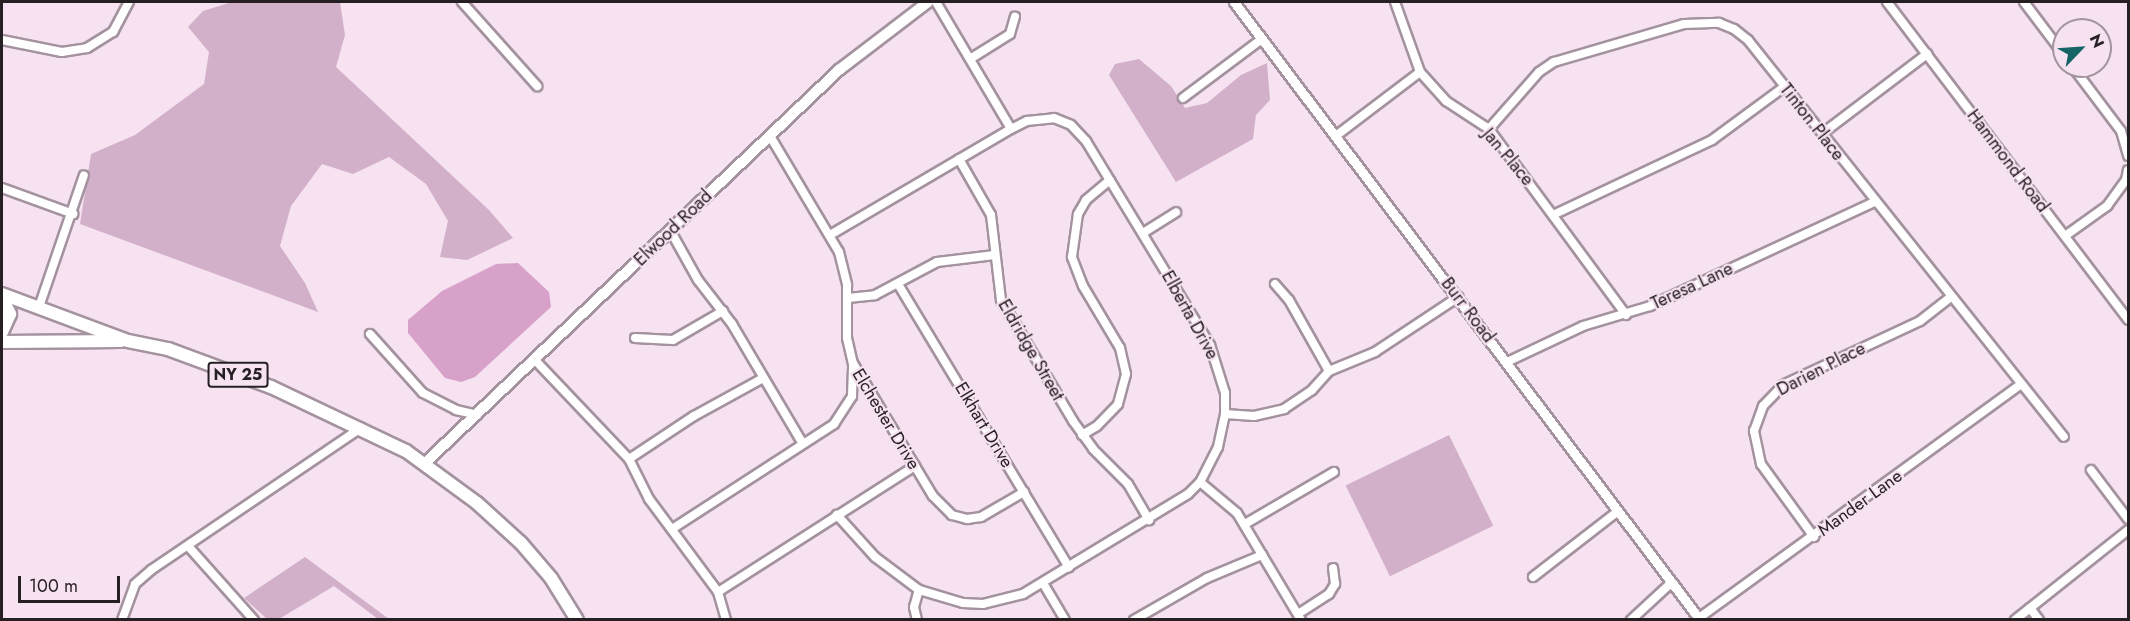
<!DOCTYPE html>
<html>
<head>
<meta charset="utf-8">
<style>
	body { margin:0 }
	#map { position:relative; width:2130px; height:621px; overflow:hidden; background:#f6e2f0; font-family:Jost,sans-serif }
	div>[style] { position:absolute }
	.green>* { inset:0; background:#d3b0ca; transform-origin:0 0 }
	.water>* { inset:0; background:#d7a1ca }
	.roads { filter:drop-shadow(2px 0 #a4929f) drop-shadow(-2px 0 #a4929f) drop-shadow(0 2px #a4929f) drop-shadow(0 -2px #a4929f) }
	.minor>* { height:8px; margin:-4px; padding:0 4px; transform-origin:4px; border-radius:4px; background:#fff }
	.tertiary>* { height:9px; margin:-4.5px; padding:0 4.5px; transform-origin:4.5px; border-radius:4.5px; background:#fff }
	.secondary>* { height:10px; margin:-5px; padding:0 5px; transform-origin:5px; border-radius:5px; background:#fff }
	.primary>* { height:12px; margin:-6px; padding:0 6px; transform-origin:6px; border-radius:6px; background:#fff }
	span { translate:-50% -50%; white-space:nowrap; text-align:center; line-height:1.15; -webkit-text-stroke:4.5px #f6e2f0; paint-order:stroke }
	.shield-label span { padding:2px 4px; background:#f6e2f0; border:2px solid; border-radius:4px; -webkit-text-stroke-width:0 }
	.shield-label { font-size:16px; color:#261f24; font-weight:700 }
	.street-label { font-size:18px; color:#261f24 }
	.frame { position:absolute; inset:0; border:3px solid #261f24; pointer-events:none }
	.north { position:absolute; left:2052px; top:18px; width:60px; height:60px; box-sizing:border-box; background:#f6e2f0; border:2px solid #a3949e; border-radius:50%; rotate:65deg; font-size:16px; font-weight:700; line-height:24px; text-align:center; color:#261f24 }
	.north::after { content:''; display:block; margin:auto; width:21px; height:27px; background:#156466; clip-path:polygon(50% 0,100% 100%,50% 72%,0 100%) }
	.scale { position:absolute; left:18px; top:576px; width:102px; height:27px; box-sizing:border-box; border:3px solid #261f24; border-top:0; padding-left:8px; font-size:18px; line-height:21px; white-space:nowrap; color:#261f24; -webkit-text-stroke:4px #f6e2f0; paint-order:stroke }
</style>
</head>
<body>
<div id="map">
	<div class="green">
		<div style="clip-path:polygon(232px 2px,340px 2px,345px 35px,336px 67px,489px 210px,513px 238px,467px 260px,440px 257px,448px 221px,426px 184px,389px 157px,353px 174px,322px 164px,291px 206px,280px 246px,305px 283px,318px 312px,80px 224px,91px 154px,135px 135px,204px 84px,209px 52px,188px 27px,203px 11px)"></div>
		<div style="clip-path:polygon(1139px 59px,1171px 86px,1185px 108px,1207px 103px,1241px 75px,1267px 63px,1270px 100px,1256px 115px,1253px 139px,1176px 182px,1109px 75px,1115px 64px)"></div>
		<div style="left:1449px;top:435px;width:101px;height:115px;rotate:64deg"></div>
		<div style="clip-path:polygon(305px 557px,389px 619px,378px 619px,334px 586px,279px 619px,267px 619px,244px 598px)"></div>
	</div>
	<div class="water">
		<div style="clip-path:polygon(518px 263px,549px 292px,551px 307px,475px 377px,461px 382px,445px 378px,408px 333px,408px 320px,442px 291px,496px 264px)"></div>
	</div>
	<div class="roads">
		<div class="minor">
			<div style="left:462px;top:2px;width:113px;rotate:48.2deg"></div>
			<div style="left:936px;top:2px;width:147px;rotate:59.4deg"></div>
			<div style="left:1395px;top:2px;width:74px;rotate:70.3deg"></div>
			<div style="left:1420px;top:72px;width:39px;rotate:48deg"></div>
			<div style="left:1446px;top:101px;width:51px;rotate:33.1deg"></div>
			<div style="left:1489px;top:129px;width:231px;rotate:53.6deg"></div>
			<div style="left:1887px;top:2px;width:399px;rotate:52.8deg"></div>
			<div style="left:2024px;top:2px;width:66px;rotate:53deg"></div>
			<div style="left:2px;top:40px;width:61px;rotate:11.3deg"></div>
			<div style="left:62px;top:52px;width:25px;rotate:-9deg"></div>
			<div style="left:87px;top:48px;width:31px;rotate:-32deg"></div>
			<div style="left:113px;top:32px;width:34px;rotate:-62deg"></div>
			<div style="left:970px;top:59px;width:47px;rotate:-32deg"></div>
			<div style="left:1010px;top:34px;width:18px;rotate:-74deg"></div>
			<div style="left:2072px;top:66px;width:81px;rotate:53deg"></div>
			<div style="left:2121px;top:131px;width:26px;rotate:74deg"></div>
			<div style="left:1183px;top:98px;width:99px;rotate:-36.8deg"></div>
			<div style="left:1489px;top:129px;width:76px;rotate:-48.7deg"></div>
			<div style="left:1539px;top:72px;width:18px;rotate:-34deg"></div>
			<div style="left:1554px;top:62px;width:135px;rotate:-16.3deg"></div>
			<div style="left:1684px;top:24px;width:35px;rotate:-2deg"></div>
			<div style="left:1719px;top:23px;width:16px;rotate:22deg"></div>
			<div style="left:1734px;top:29px;width:18px;rotate:38deg"></div>
			<div style="left:1748px;top:40px;width:507px;rotate:51.48deg"></div>
			<div style="left:1823px;top:133px;width:131px;rotate:-37.2deg"></div>
			<div style="left:1337px;top:135px;width:104px;rotate:-37.2deg"></div>
			<div style="left:770px;top:136px;width:135px;rotate:59.3deg"></div>
			<div style="left:839px;top:252px;width:34px;rotate:76deg"></div>
			<div style="left:847px;top:285px;width:53px;rotate:90deg"></div>
			<div style="left:847px;top:338px;width:26px;rotate:77deg"></div>
			<div style="left:853px;top:363px;width:155px;rotate:59deg"></div>
			<div style="left:933px;top:496px;width:27px;rotate:45deg"></div>
			<div style="left:952px;top:515px;width:16px;rotate:15deg"></div>
			<div style="left:967px;top:519px;width:14px;rotate:-8deg"></div>
			<div style="left:981px;top:517px;width:50px;rotate:-30.2deg"></div>
			<div style="left:959px;top:159px;width:64px;rotate:60.3deg"></div>
			<div style="left:991px;top:215px;width:86px;rotate:83.3deg"></div>
			<div style="left:1001px;top:300px;width:141px;rotate:59.2deg"></div>
			<div style="left:1073px;top:421px;width:34px;rotate:54deg"></div>
			<div style="left:1093px;top:449px;width:49px;rotate:45deg"></div>
			<div style="left:1128px;top:484px;width:42px;rotate:59.7deg"></div>
			<div style="left:2px;top:188px;width:76px;rotate:20.1deg"></div>
			<div style="left:1555px;top:214px;width:174px;rotate:-25.2deg"></div>
			<div style="left:1712px;top:140px;width:89px;rotate:-36.4deg"></div>
			<div style="left:670px;top:230px;width:57px;rotate:60.8deg"></div>
			<div style="left:698px;top:280px;width:56px;rotate:52.3deg"></div>
			<div style="left:732px;top:324px;width:139px;rotate:59.4deg"></div>
			<div style="left:1143px;top:233px;width:39px;rotate:-32deg"></div>
			<div style="left:830px;top:235px;width:210px;rotate:-30.4deg"></div>
			<div style="left:1011px;top:129px;width:18px;rotate:-27deg"></div>
			<div style="left:1027px;top:121px;width:27px;rotate:-6deg"></div>
			<div style="left:1054px;top:118px;width:18px;rotate:22deg"></div>
			<div style="left:1071px;top:125px;width:22px;rotate:47deg"></div>
			<div style="left:1086px;top:141px;width:239px;rotate:58.7deg"></div>
			<div style="left:1210px;top:345px;width:50px;rotate:72.6deg"></div>
			<div style="left:1225px;top:393px;width:21px;rotate:90deg"></div>
			<div style="left:1225px;top:414px;width:34px;rotate:102deg"></div>
			<div style="left:1218px;top:447px;width:39px;rotate:117deg"></div>
			<div style="left:1200px;top:482px;width:17px;rotate:135deg"></div>
			<div style="left:1188px;top:494px;width:193px;rotate:148.8deg"></div>
			<div style="left:1023px;top:594px;width:41px;rotate:166deg"></div>
			<div style="left:983px;top:604px;width:20px;rotate:-177deg"></div>
			<div style="left:963px;top:603px;width:46px;rotate:-163.5deg"></div>
			<div style="left:919px;top:590px;width:55px;rotate:-143.1deg"></div>
			<div style="left:875px;top:557px;width:57px;rotate:-132.1deg"></div>
			<div style="left:2065px;top:236px;width:52px;rotate:-35.5deg"></div>
			<div style="left:2107px;top:206px;width:32px;rotate:-54deg"></div>
			<div style="left:2126px;top:180px;width:10px;rotate:-79deg"></div>
			<div style="left:898px;top:284px;width:331px;rotate:58.9deg"></div>
			<div style="left:1275px;top:284px;width:21px;rotate:49deg"></div>
			<div style="left:1289px;top:300px;width:81px;rotate:60.6deg"></div>
			<div style="left:848px;top:298px;width:27px;rotate:-6deg"></div>
			<div style="left:875px;top:295px;width:70px;rotate:-28deg"></div>
			<div style="left:937px;top:262px;width:58px;rotate:-6.9deg"></div>
			<div style="left:39px;top:307px;width:139px;rotate:-71.2deg"></div>
			<div style="left:370px;top:334px;width:79px;rotate:48.1deg"></div>
			<div style="left:423px;top:393px;width:37px;rotate:27deg"></div>
			<div style="left:456px;top:410px;width:22px;rotate:13deg"></div>
			<div style="left:635px;top:338px;width:38px;rotate:3deg"></div>
			<div style="left:673px;top:340px;width:58px;rotate:-30.1deg"></div>
			<div style="left:534px;top:359px;width:138px;rotate:46.5deg"></div>
			<div style="left:629px;top:459px;width:45px;rotate:63.4deg"></div>
			<div style="left:649px;top:499px;width:116px;rotate:53.4deg"></div>
			<div style="left:718px;top:592px;width:29px;rotate:74deg"></div>
			<div style="left:1507px;top:362px;width:84px;rotate:-25.3deg"></div>
			<div style="left:1583px;top:326px;width:70px;rotate:-16.6deg"></div>
			<div style="left:1650px;top:306px;width:247px;rotate:-24.9deg"></div>
			<div style="left:1225px;top:414px;width:29px;rotate:4deg"></div>
			<div style="left:1254px;top:416px;width:31px;rotate:-13deg"></div>
			<div style="left:1284px;top:409px;width:34px;rotate:-34deg"></div>
			<div style="left:1312px;top:390px;width:25px;rotate:-48deg"></div>
			<div style="left:1329px;top:371px;width:50px;rotate:-22.4deg"></div>
			<div style="left:1375px;top:352px;width:100px;rotate:-33.5deg"></div>
			<div style="left:1082px;top:435px;width:17px;rotate:-31deg"></div>
			<div style="left:1097px;top:426px;width:30px;rotate:-46deg"></div>
			<div style="left:1118px;top:404px;width:31px;rotate:-75deg"></div>
			<div style="left:1126px;top:374px;width:27px;rotate:-103deg"></div>
			<div style="left:1120px;top:348px;width:72px;rotate:-120.8deg"></div>
			<div style="left:1083px;top:286px;width:31px;rotate:-111deg"></div>
			<div style="left:1072px;top:257px;width:43px;rotate:-82.1deg"></div>
			<div style="left:1078px;top:214px;width:16px;rotate:-60deg"></div>
			<div style="left:1086px;top:200px;width:31px;rotate:-40deg"></div>
			<div style="left:629px;top:459px;width:78px;rotate:-33.5deg"></div>
			<div style="left:694px;top:416px;width:79px;rotate:-28.8deg"></div>
			<div style="left:2091px;top:470px;width:61px;rotate:52.9deg"></div>
			<div style="left:1200px;top:482px;width:48px;rotate:40deg"></div>
			<div style="left:1237px;top:513px;width:125px;rotate:59.1deg"></div>
			<div style="left:1245px;top:524px;width:103px;rotate:-30.3deg"></div>
			<div style="left:672px;top:529px;width:193px;rotate:-32.9deg"></div>
			<div style="left:834px;top:424px;width:33px;rotate:-57deg"></div>
			<div style="left:852px;top:396px;width:30px;rotate:-88deg"></div>
			<div style="left:1814px;top:537px;width:90px;rotate:-126deg"></div>
			<div style="left:1761px;top:464px;width:34px;rotate:-102deg"></div>
			<div style="left:1754px;top:431px;width:27px;rotate:-70deg"></div>
			<div style="left:1763px;top:406px;width:29px;rotate:-46deg"></div>
			<div style="left:1783px;top:385px;width:151px;rotate:-25deg"></div>
			<div style="left:1920px;top:321px;width:39px;rotate:-38deg"></div>
			<div style="left:188px;top:546px;width:99px;rotate:48.3deg"></div>
			<div style="left:1533px;top:577px;width:108px;rotate:-37.8deg"></div>
			<div style="left:1043px;top:583px;width:43px;rotate:59.3deg"></div>
			<div style="left:718px;top:592px;width:234px;rotate:-32.6deg"></div>
			<div style="left:2030px;top:608px;width:15px;rotate:53deg"></div>
			<div style="left:1298px;top:614px;width:37px;rotate:-33deg"></div>
			<div style="left:1329px;top:594px;width:12px;rotate:-59deg"></div>
			<div style="left:1335px;top:584px;width:16px;rotate:-97deg"></div>
			<div style="left:1699px;top:618px;width:397px;rotate:-36deg"></div>
			<div style="left:122px;top:620px;width:38px;rotate:-70deg"></div>
			<div style="left:135px;top:584px;width:21px;rotate:-41deg"></div>
			<div style="left:151px;top:570px;width:254px;rotate:-34.1deg"></div>
			<div style="left:917px;top:620px;width:13px;rotate:-103deg"></div>
			<div style="left:914px;top:607px;width:18px;rotate:-74deg"></div>
			<div style="left:1134px;top:620px;width:84px;rotate:-29.9deg"></div>
			<div style="left:1207px;top:578px;width:60px;rotate:-22.7deg"></div>
			<div style="left:1631px;top:620px;width:56px;rotate:-42.8deg"></div>
			<div style="left:2015px;top:620px;width:144px;rotate:-38.5deg"></div>
		</div>
		<div class="tertiary">
			<div style="left:1234px;top:2px;width:774px;rotate:52.98deg"></div>
		</div>
		<div class="secondary">
			<div style="left:425px;top:463px;width:571px;rotate:-43.51deg"></div>
			<div style="left:839px;top:70px;width:112px;rotate:-37.4deg"></div>
		</div>
		<div class="primary">
			<div style="left:2px;top:294px;width:134px;rotate:20.5deg"></div>
			<div style="left:128px;top:341px;width:41px;rotate:11.3deg"></div>
			<div style="left:168px;top:349px;width:110px;rotate:20.3deg"></div>
			<div style="left:271px;top:387px;width:149px;rotate:25.4deg"></div>
			<div style="left:406px;top:451px;width:88px;rotate:36.2deg"></div>
			<div style="left:477px;top:503px;width:59px;rotate:42.3deg"></div>
			<div style="left:521px;top:543px;width:46px;rotate:49.4deg"></div>
			<div style="left:551px;top:578px;width:49px;rotate:58.2deg"></div>
			<div style="left:2px;top:298px;width:18px;rotate:63deg"></div>
			<div style="left:10px;top:314px;width:20px;rotate:114deg"></div>
			<div style="left:2px;top:342px;width:119px;rotate:-0.5deg"></div>
		</div>
	</div>
	<div class="shield-label">
		<span style="left:238px;top:375px">NY 25</span>
	</div>
	<div class="street-label">
		<span style="left:1812px;top:122px;rotate:52deg">Tinton Place</span>
		<span style="left:1508px;top:157px;rotate:50deg">Jan Place</span>
		<span style="left:2008px;top:161px;rotate:53deg">Hammond Road</span>
		<span style="left:673px;top:228px;rotate:-44deg">Elwood Road</span>
		<span style="left:1692px;top:286px;rotate:-25deg">Teresa Lane</span>
		<span style="left:1468px;top:310px;rotate:53deg">Burr Road</span>
		<span style="left:1190px;top:315px;rotate:61deg">Elberta Drive</span>
		<span style="left:1031px;top:350px;rotate:60deg">Eldridge Street</span>
		<span style="left:1821px;top:369px;rotate:-27deg">Darien Place</span>
		<span style="left:886px;top:419px;rotate:59deg">Elchester Drive</span>
		<span style="left:984px;top:425px;rotate:59deg">Elkhart Drive</span>
		<span style="left:1860px;top:503px;rotate:-36deg">Mander Lane</span>
	</div>
	<div class="frame"></div>
	<div class="north">N</div>
	<div class="scale">100 m</div>
</div>
</body>
</html>
